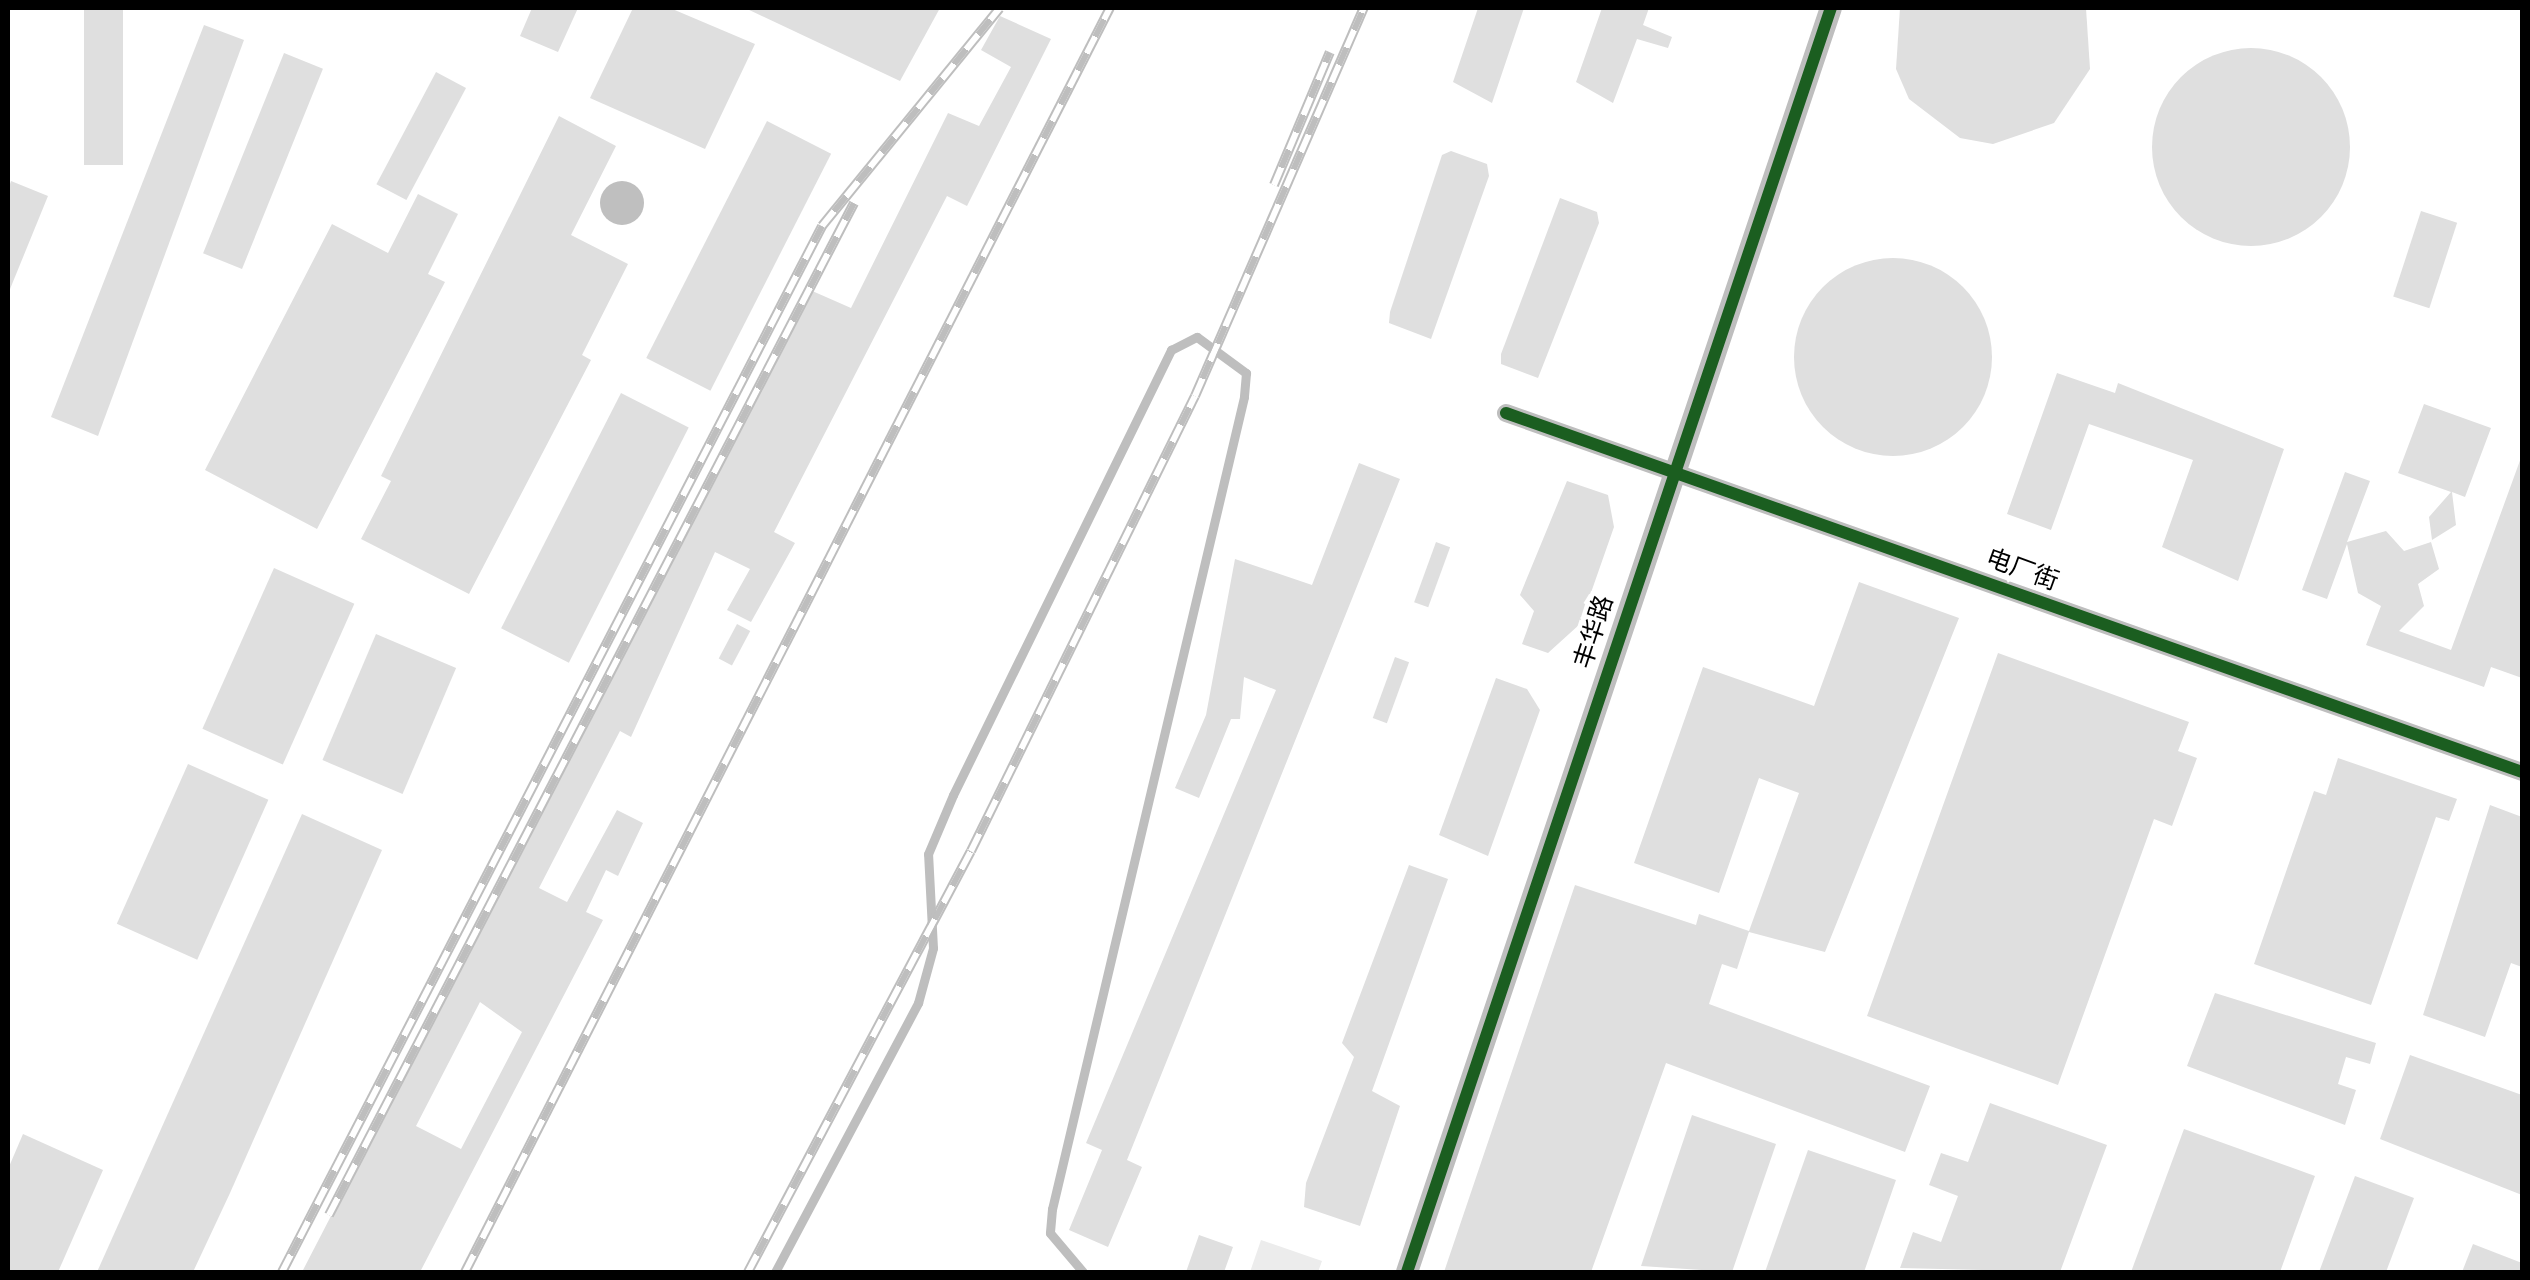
<!DOCTYPE html>
<html>
<head>
<meta charset="utf-8">
<style>
	body { margin:0 }
	#map { position:relative; width:2530px; height:1280px; overflow:hidden; background:#fff; font-family:Signika,"Noto Sans SC",sans-serif }
	div>[style] { position:absolute }
	.green>* { inset:0; background:#ececec }
	.water>* { inset:0; background:#bfbfbf }
	.round { border-radius:50% }
	.building>* { inset:0; background:#dfdfdf; transform-origin:0 0 }
	.service>* { height:9px; margin:-4.5px; padding:0 4.5px; transform-origin:4.5px; border-radius:4.5px; background:#bebebe }
	.minor>* { height:18px; margin:-9px; padding:0 9px; transform-origin:9px; border-radius:9px; background:#bebebe }
	.tertiary>* { height:22px; margin:-11px; padding:0 11px; transform-origin:11px; border-radius:11px; background:#bebebe }
	.rail>* { height:10px; margin-top:-5px; transform-origin:0; background:repeating-linear-gradient(90deg,#fff 0 19px,#bebebe 0 38px); box-sizing:border-box; border-block:2px solid #bebebe }
	.cycleway>* { height:12px; margin:-6px; padding:0 6px; transform-origin:6px; border-radius:6px; background:#1b5e20 }
	span { translate:-50% -50%; white-space:nowrap; text-align:center; line-height:1.15; -webkit-text-stroke:9px #fff; paint-order:stroke }
	.street-label { font-size:25px; color:#000 }
	.frame { position:absolute; inset:0; border:10px solid #000; pointer-events:none }
</style>
</head>
<body>
<div id="map">
	<div class="green">
		<div style="clip-path:polygon(1261px 1240px,1322px 1261px,1318px 1272px,1250px 1272px)"></div>
	</div>
	<div class="water">
		<div class="round" style="left:600px;top:181px;width:44px;height:44px"></div>
	</div>
	<div class="building">
		<div style="left:84px;top:8px;width:39px;height:157px"></div>
		<div style="clip-path:polygon(532px 8px,578px 8px,558px 52px,520px 36px)"></div>
		<div style="clip-path:polygon(633px 8px,670px 8px,755px 44px,705px 149px,590px 98px)"></div>
		<div style="clip-path:polygon(745px 8px,940px 8px,900px 81px)"></div>
		<div style="clip-path:polygon(1478px 8px,1524px 8px,1492px 103px,1453px 82px)"></div>
		<div style="clip-path:polygon(1602px 8px,1649px 8px,1643px 25px,1672px 37px,1668px 48px,1637px 39px,1613px 103px,1576px 82px)"></div>
		<div style="clip-path:polygon(1900px 8px,2086px 8px,2090px 69px,2054px 123px,1993px 144px,1960px 138px,1909px 99px,1896px 69px)"></div>
		<div style="clip-path:polygon(evenodd,1000px 16px,1051px 39px,967px 206px,947px 196px,774px 532px,795px 543px,751px 622px,727px 610px,750px 569px,715px 552px,631px 737px,620px 731px,539px 888px,567px 902px,617px 810px,643px 823px,618px 876px,606px 870px,586px 912px,603px 920px,420px 1272px,302px 1272px,810px 290px,851px 308px,948px 113px,979px 126px,1011px 67px,981px 50px,1000px 16px,480px 1002px,522px 1032px,461px 1149px,416px 1126px,480px 1002px)"></div>
		<div style="clip-path:polygon(204px 25px,244px 40px,98px 436px,51px 417px)"></div>
		<div class="round" style="left:2152px;top:48px;width:198px;height:198px"></div>
		<div style="left:284px;top:53px;width:42px;height:216px;rotate:22deg"></div>
		<div style="left:436px;top:72px;width:34px;height:127px;rotate:28deg"></div>
		<div style="clip-path:polygon(559px 116px,616px 146px,571px 235px,628px 264px,582px 355px,591px 360px,469px 594px,361px 539px,391px 481px,381px 476px)"></div>
		<div style="left:767px;top:121px;width:72px;height:266px;rotate:27deg"></div>
		<div style="clip-path:polygon(1451px 151px,1487px 164px,1489px 176px,1431px 339px,1389px 323px,1390px 312px,1442px 155px)"></div>
		<div style="clip-path:polygon(11px 181px,48px 196px,8px 294px,8px 190px)"></div>
		<div style="clip-path:polygon(418px 194px,458px 214px,428px 274px,445px 282px,317px 529px,205px 470px,332px 224px,388px 253px)"></div>
		<div style="clip-path:polygon(1560px 198px,1597px 212px,1599px 223px,1538px 378px,1501px 364px,1501px 354px)"></div>
		<div style="left:2421px;top:211px;width:38px;height:90px;rotate:18deg"></div>
		<div class="round" style="left:1794px;top:258px;width:198px;height:198px"></div>
		<div style="clip-path:polygon(2057px 373px,2115px 393px,2118px 383px,2284px 449px,2238px 581px,2162px 547px,2193px 460px,2089px 424px,2051px 530px,2007px 514px)"></div>
		<div style="left:621px;top:393px;width:76px;height:264px;rotate:27deg"></div>
		<div style="clip-path:polygon(2424px 404px,2491px 428px,2465px 497px,2452px 492px,2456px 525px,2432px 540px,2429px 517px,2451px 492px,2398px 473px)"></div>
		<div style="clip-path:polygon(2522px 455px,2522px 678px,2491px 667px,2484px 687px,2366px 645px,2381px 606px,2358px 593px,2347px 544px,2327px 599px,2302px 590px,2345px 472px,2370px 481px,2347px 542px,2386px 531px,2404px 551px,2431px 542px,2439px 569px,2418px 584px,2424px 606px,2399px 631px,2451px 650px)"></div>
		<div style="clip-path:polygon(1359px 463px,1400px 479px,1127px 1160px,1142px 1167px,1108px 1247px,1069px 1230px,1102px 1150px,1086px 1143px,1276px 690px,1244px 677px,1240px 719px,1231px 719px,1199px 798px,1175px 788px,1206px 715px,1235px 559px,1312px 585px)"></div>
		<div style="clip-path:polygon(1567px 481px,1608px 495px,1614px 527px,1580px 624px,1548px 653px,1522px 644px,1534px 611px,1520px 595px)"></div>
		<div style="left:1436px;top:542px;width:15px;height:64px;rotate:20deg"></div>
		<div style="left:274px;top:568px;width:88px;height:176px;rotate:24deg"></div>
		<div style="clip-path:polygon(1859px 582px,1959px 618px,1825px 952px,1749px 932px,1737px 969px,1722px 964px,1709px 1004px,1930px 1086px,1905px 1152px,1666px 1063px,1591px 1272px,1444px 1272px,1575px 885px,1696px 925px,1699px 914px,1749px 931px,1799px 793px,1759px 778px,1719px 893px,1634px 863px,1703px 667px,1814px 706px)"></div>
		<div style="left:737px;top:624px;width:15px;height:39px;rotate:28deg"></div>
		<div style="left:376px;top:634px;width:87px;height:137px;rotate:23deg"></div>
		<div style="clip-path:polygon(1998px 653px,2189px 722px,2178px 751px,2197px 758px,2172px 826px,2154px 819px,2058px 1085px,1867px 1016px)"></div>
		<div style="left:1395px;top:657px;width:15px;height:65px;rotate:20deg"></div>
		<div style="clip-path:polygon(1496px 678px,1527px 689px,1540px 710px,1488px 856px,1439px 835px)"></div>
		<div style="clip-path:polygon(2338px 758px,2457px 799px,2449px 821px,2436px 817px,2371px 1005px,2254px 964px,2314px 791px,2326px 795px)"></div>
		<div style="left:188px;top:764px;width:88px;height:175px;rotate:24deg"></div>
		<div style="clip-path:polygon(2490px 805px,2522px 817px,2522px 967px,2511px 963px,2485px 1037px,2423px 1015px)"></div>
		<div style="clip-path:polygon(302px 814px,382px 850px,230px 1193px,193px 1272px,97px 1272px)"></div>
		<div style="clip-path:polygon(1409px 865px,1448px 879px,1372px 1091px,1400px 1106px,1360px 1226px,1304px 1207px,1306px 1183px,1354px 1057px,1342px 1043px)"></div>
		<div style="clip-path:polygon(2215px 993px,2376px 1043px,2370px 1064px,2346px 1057px,2338px 1084px,2356px 1090px,2345px 1125px,2187px 1066px)"></div>
		<div style="clip-path:polygon(2410px 1055px,2522px 1095px,2522px 1195px,2380px 1139px)"></div>
		<div style="clip-path:polygon(1990px 1103px,2107px 1145px,2060px 1272px,1900px 1268px,1913px 1232px,1941px 1242px,1958px 1196px,1929px 1185px,1941px 1153px,1968px 1162px)"></div>
		<div style="clip-path:polygon(1692px 1115px,1776px 1144px,1732px 1272px,1641px 1266px)"></div>
		<div style="clip-path:polygon(2184px 1129px,2315px 1176px,2280px 1272px,2131px 1272px)"></div>
		<div style="clip-path:polygon(23px 1134px,103px 1170px,58px 1272px,8px 1272px,8px 1169px)"></div>
		<div style="clip-path:polygon(1808px 1150px,1896px 1180px,1864px 1272px,1765px 1272px)"></div>
		<div style="clip-path:polygon(2355px 1176px,2414px 1198px,2386px 1272px,2319px 1272px)"></div>
		<div style="clip-path:polygon(1199px 1235px,1233px 1247px,1224px 1272px,1186px 1272px)"></div>
		<div style="clip-path:polygon(2473px 1244px,2522px 1263px,2522px 1272px,2462px 1272px)"></div>
	</div>
	<div class="service">
		<div style="left:775px;top:1272px;width:305px;rotate:-62deg"></div>
		<div style="left:918px;top:1003px;width:57px;rotate:-74.7deg"></div>
		<div style="left:933px;top:948px;width:94px;rotate:-93deg"></div>
		<div style="left:928px;top:854px;width:64px;rotate:-67deg"></div>
		<div style="left:953px;top:795px;width:496px;rotate:-63.9deg"></div>
		<div style="left:1171px;top:350px;width:29px;rotate:-27deg"></div>
		<div style="left:1197px;top:337px;width:61px;rotate:36.3deg"></div>
		<div style="left:1246px;top:373px;width:24px;rotate:95deg"></div>
		<div style="left:1244px;top:397px;width:834px;rotate:103.3deg"></div>
		<div style="left:1052px;top:1209px;width:24px;rotate:95deg"></div>
		<div style="left:1050px;top:1233px;width:51px;rotate:49.8deg"></div>
	</div>
	<div class="minor">
		<div style="left:1506px;top:413px;width:1078px;rotate:19.46deg"></div>
	</div>
	<div class="tertiary">
		<div style="left:1407px;top:1272px;width:1333px;rotate:-71.46deg"></div>
	</div>
	<div class="rail">
		<div style="left:1274px;top:185px;width:144px;rotate:-67.2deg"></div>
		<div style="left:329px;top:1215px;width:1140px;rotate:-62.58deg"></div>
		<div style="left:282px;top:1272px;width:1177px;rotate:-62.69deg"></div>
		<div style="left:822px;top:226px;width:281px;rotate:-50.8deg"></div>
		<div style="left:465px;top:1272px;width:1419px;rotate:-62.97deg"></div>
		<div style="left:748px;top:1272px;width:476px;rotate:-62.1deg"></div>
		<div style="left:971px;top:851px;width:507px;rotate:-63.79deg"></div>
		<div style="left:1195px;top:396px;width:423px;rotate:-66.5deg"></div>
	</div>
	<div class="cycleway">
		<div style="left:1506px;top:413px;width:1078px;rotate:19.46deg"></div>
		<div style="left:1407px;top:1272px;width:1333px;rotate:-71.46deg"></div>
	</div>
	<div class="street-label">
		<span style="left:2022px;top:570px;rotate:20deg">电厂街</span>
		<span style="left:1594px;top:632px;rotate:-72deg">丰华路</span>
	</div>
	<div class="frame"></div>
</div>
</body>
</html>
